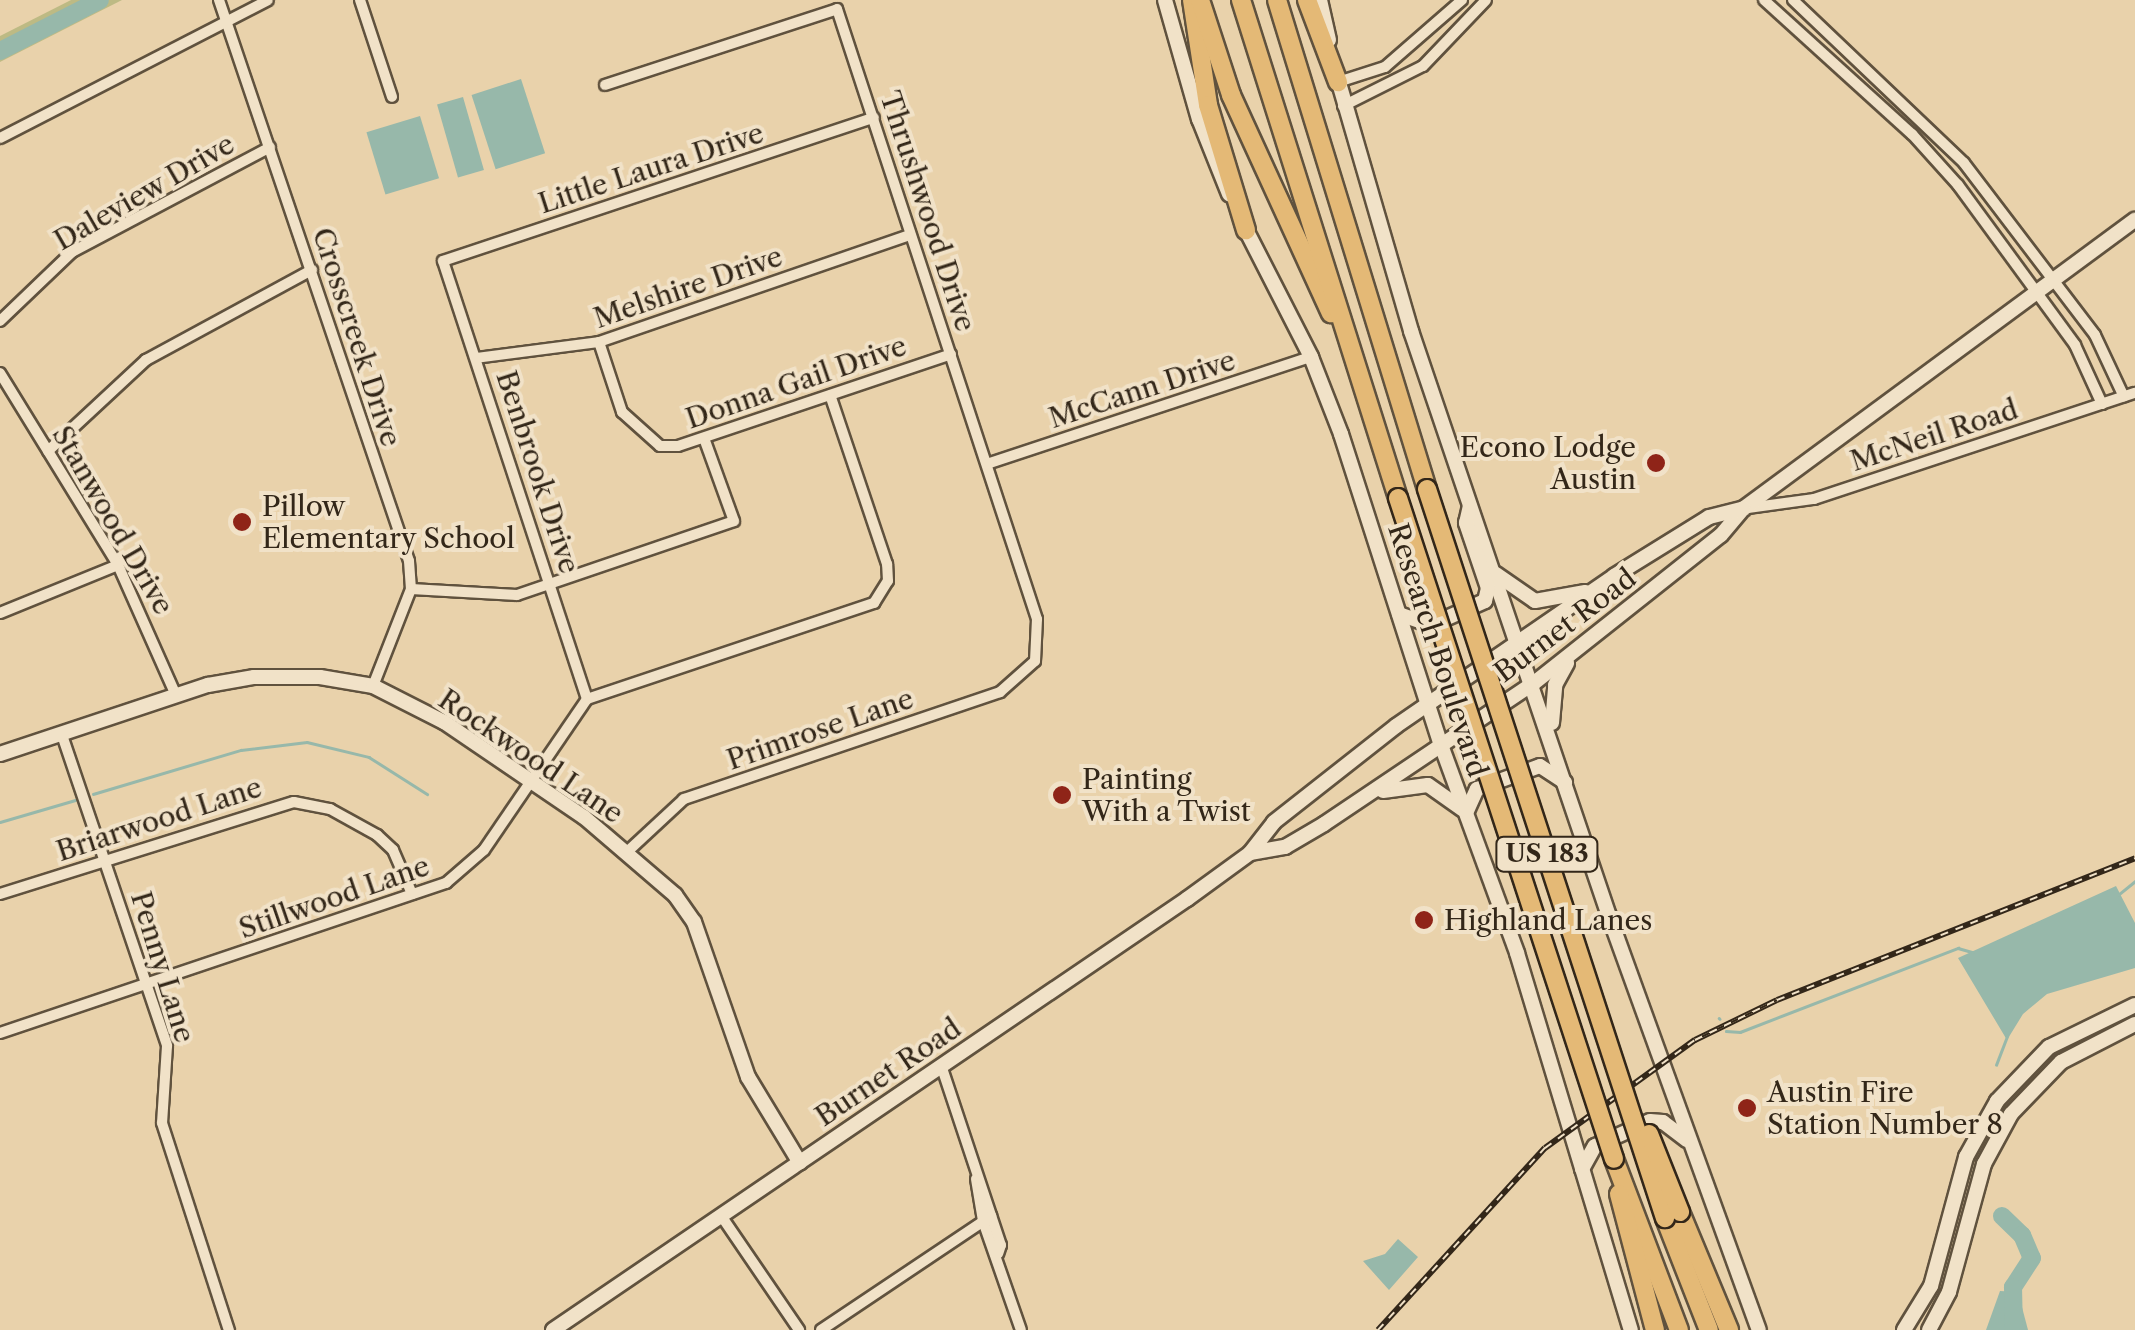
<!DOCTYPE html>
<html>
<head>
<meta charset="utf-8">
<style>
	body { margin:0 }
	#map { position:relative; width:2135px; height:1330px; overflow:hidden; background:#e9d2ab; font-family:"Libre Caslon Text",serif }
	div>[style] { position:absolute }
	.green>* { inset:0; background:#bdba84 }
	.water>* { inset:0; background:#97b8aa; transform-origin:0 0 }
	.stream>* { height:2.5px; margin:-1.25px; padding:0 1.25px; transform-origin:1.25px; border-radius:1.25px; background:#97b8aa }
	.river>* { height:18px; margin:-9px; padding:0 9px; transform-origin:9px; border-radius:9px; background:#97b8aa }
	.roads { filter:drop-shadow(2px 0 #60523e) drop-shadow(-2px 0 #60523e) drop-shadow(0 2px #60523e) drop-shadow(0 -2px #60523e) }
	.street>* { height:10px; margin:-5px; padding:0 5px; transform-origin:5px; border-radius:5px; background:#f1e2c8 }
	.secondary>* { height:14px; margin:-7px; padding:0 7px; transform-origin:7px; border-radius:7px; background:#f1e2c8 }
	.highway>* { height:18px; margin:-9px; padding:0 9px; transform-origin:9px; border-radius:9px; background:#e4b976 }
	.rail>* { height:6px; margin-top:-3px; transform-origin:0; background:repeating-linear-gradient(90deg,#f1e2c8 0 8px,#332719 0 16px); box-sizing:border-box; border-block:2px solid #332719 }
	.bridges { filter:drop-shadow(2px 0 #332719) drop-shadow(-2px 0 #332719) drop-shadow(0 2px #332719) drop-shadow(0 -2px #332719) }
	.highway-bridge>* { height:18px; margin:-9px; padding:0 9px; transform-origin:9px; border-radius:9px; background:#e4b976 }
	.dots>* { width:28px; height:28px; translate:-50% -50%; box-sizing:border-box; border:5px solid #f1e2c8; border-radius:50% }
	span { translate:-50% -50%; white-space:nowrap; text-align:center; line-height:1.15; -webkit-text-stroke:8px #f1e2c8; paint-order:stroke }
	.shield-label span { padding:2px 8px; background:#f1e2c8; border:2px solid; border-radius:8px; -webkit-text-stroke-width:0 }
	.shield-label { font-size:25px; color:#332719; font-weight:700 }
	.street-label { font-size:28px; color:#332719 }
	.poi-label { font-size:28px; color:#332719 }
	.right { translate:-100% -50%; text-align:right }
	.left { translate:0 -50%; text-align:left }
</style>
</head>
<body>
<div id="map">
	<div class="green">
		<div style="clip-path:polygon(71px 0,122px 0,0 62px,0 36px)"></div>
	</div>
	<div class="water">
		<div style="left:521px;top:79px;width:78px;height:52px;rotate:72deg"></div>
		<div style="left:463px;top:97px;width:76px;height:27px;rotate:74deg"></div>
		<div style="left:420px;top:116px;width:65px;height:56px;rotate:73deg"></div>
		<div style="clip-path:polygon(2116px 886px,2135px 923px,2135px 968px,2047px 994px,2023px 1014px,2007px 1040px,1958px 958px)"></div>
		<div style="clip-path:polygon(1398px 1239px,1418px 1257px,1389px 1290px,1363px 1261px,1385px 1254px)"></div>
		<div style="clip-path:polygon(2000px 1291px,2018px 1292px,2028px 1330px,1986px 1330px)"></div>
	</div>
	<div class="stream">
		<div style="left:93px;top:794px;width:154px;rotate:-16.6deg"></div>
		<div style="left:241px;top:750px;width:66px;rotate:-6.9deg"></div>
		<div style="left:307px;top:742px;width:64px;rotate:13.6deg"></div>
		<div style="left:369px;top:757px;width:69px;rotate:32.5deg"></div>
		<div style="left:0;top:822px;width:78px;rotate:-16.3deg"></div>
		<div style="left:2118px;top:895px;width:22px;rotate:-39deg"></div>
		<div style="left:1719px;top:1018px;width:1px;rotate:45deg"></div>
		<div style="left:1726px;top:1031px;width:14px;rotate:4deg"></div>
		<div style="left:1740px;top:1032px;width:234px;rotate:-21.1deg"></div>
		<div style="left:1958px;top:948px;width:15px;rotate:16deg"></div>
		<div style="left:1996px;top:1065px;width:31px;rotate:-69deg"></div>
	</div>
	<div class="river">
		<div style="left:0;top:51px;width:112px;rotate:-27deg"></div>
		<div style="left:2002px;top:1216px;width:28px;rotate:44deg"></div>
		<div style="left:2022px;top:1235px;width:25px;rotate:67deg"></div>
		<div style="left:2032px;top:1258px;width:35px;rotate:123deg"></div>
		<div style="left:2013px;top:1287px;width:43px;rotate:88.7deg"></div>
	</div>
	<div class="roads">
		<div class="street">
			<div style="left:219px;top:0;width:592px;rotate:71.29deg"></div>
			<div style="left:409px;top:561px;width:28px;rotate:86deg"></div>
			<div style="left:411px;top:589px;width:104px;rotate:111.4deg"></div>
			<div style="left:360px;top:0;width:102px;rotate:71.7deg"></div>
			<div style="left:1764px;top:0;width:200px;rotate:42.2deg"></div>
			<div style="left:1912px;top:134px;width:69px;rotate:48deg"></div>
			<div style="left:1958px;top:185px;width:198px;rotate:53.8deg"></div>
			<div style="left:2075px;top:345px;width:65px;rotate:65.4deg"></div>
			<div style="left:1793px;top:0;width:236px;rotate:43.6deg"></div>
			<div style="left:1964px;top:163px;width:216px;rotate:52.7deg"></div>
			<div style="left:2095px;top:335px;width:68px;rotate:64.9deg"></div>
			<div style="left:1338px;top:82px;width:49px;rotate:-17.7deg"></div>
			<div style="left:1385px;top:67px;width:102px;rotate:-41deg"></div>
			<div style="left:605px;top:85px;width:244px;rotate:-18.1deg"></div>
			<div style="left:837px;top:9px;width:642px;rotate:71.85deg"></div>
			<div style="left:1037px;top:619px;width:42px;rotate:92.7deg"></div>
			<div style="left:1035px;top:661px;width:47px;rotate:138.5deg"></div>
			<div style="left:1000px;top:692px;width:334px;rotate:161.3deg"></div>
			<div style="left:684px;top:799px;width:78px;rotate:137.1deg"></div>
			<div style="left:1343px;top:106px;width:89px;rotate:-26.6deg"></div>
			<div style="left:1423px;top:66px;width:91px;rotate:-46.3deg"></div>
			<div style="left:0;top:138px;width:301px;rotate:-27.2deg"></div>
			<div style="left:0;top:321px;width:100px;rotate:-43.8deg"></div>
			<div style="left:72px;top:252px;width:224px;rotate:-27.9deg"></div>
			<div style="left:599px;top:342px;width:74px;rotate:71.8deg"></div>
			<div style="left:622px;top:412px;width:51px;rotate:41.8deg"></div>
			<div style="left:660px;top:446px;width:18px"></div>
			<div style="left:678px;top:446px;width:288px;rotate:-18.6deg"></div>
			<div style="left:476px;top:358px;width:124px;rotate:-7.4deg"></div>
			<div style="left:599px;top:342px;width:329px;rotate:-19deg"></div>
			<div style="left:0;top:373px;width:225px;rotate:58.4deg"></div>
			<div style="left:118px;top:565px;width:142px;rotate:66deg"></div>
			<div style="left:48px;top:451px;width:134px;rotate:-42.9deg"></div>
			<div style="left:146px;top:360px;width:189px;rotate:-28.5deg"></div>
			<div style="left:987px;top:464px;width:341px;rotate:-18.3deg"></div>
			<div style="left:1748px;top:508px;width:67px;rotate:-7.8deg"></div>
			<div style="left:1814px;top:499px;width:338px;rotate:-18.3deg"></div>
			<div style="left:411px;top:589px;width:106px;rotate:3.2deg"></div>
			<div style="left:517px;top:595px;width:229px;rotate:-18.8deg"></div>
			<div style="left:734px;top:521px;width:88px;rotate:-109.9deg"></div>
			<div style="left:0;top:613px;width:127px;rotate:-22.1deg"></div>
			<div style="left:587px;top:699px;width:461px;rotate:-108.2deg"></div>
			<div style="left:443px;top:261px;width:454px;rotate:-18.4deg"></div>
			<div style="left:62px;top:735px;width:328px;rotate:71.3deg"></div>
			<div style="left:167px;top:1046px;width:77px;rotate:93.7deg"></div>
			<div style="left:162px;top:1123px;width:218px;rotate:72.1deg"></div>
			<div style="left:0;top:894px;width:308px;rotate:-17.4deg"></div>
			<div style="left:294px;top:802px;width:37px;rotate:11deg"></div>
			<div style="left:330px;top:809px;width:54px;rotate:29deg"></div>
			<div style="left:377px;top:835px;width:22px;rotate:43deg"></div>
			<div style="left:393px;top:850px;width:48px;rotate:66.6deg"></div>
			<div style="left:0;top:1033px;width:471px;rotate:-18.6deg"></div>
			<div style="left:446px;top:883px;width:50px;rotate:-41deg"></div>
			<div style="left:484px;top:850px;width:183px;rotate:-55.7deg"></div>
			<div style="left:587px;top:699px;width:303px;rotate:-18.5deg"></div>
			<div style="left:874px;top:603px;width:26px;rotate:-58deg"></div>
			<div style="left:888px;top:581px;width:17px;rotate:-93deg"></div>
			<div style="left:887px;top:564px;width:178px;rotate:-108.6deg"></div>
			<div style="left:941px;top:1065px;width:190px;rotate:71.6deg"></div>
			<div style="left:1001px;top:1245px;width:9px;rotate:108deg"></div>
			<div style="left:976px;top:1179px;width:43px;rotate:80.5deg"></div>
			<div style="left:983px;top:1221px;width:115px;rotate:70.8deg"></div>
			<div style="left:722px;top:1217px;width:137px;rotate:55.7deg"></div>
			<div style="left:821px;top:1330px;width:205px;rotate:-33.8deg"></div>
		</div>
		<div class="secondary">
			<div style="left:1165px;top:0;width:124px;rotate:74.1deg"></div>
			<div style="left:1199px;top:119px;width:81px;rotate:68.2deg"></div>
			<div style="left:1320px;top:0;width:41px;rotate:77.3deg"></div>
			<div style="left:1337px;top:76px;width:266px;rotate:73.8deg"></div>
			<div style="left:1411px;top:331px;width:618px;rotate:71.3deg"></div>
			<div style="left:1609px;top:916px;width:440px;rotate:70.1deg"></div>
			<div style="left:1242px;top:222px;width:152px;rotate:62.9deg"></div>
			<div style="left:1311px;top:357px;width:83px;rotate:68.7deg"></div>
			<div style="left:1341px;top:434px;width:327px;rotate:72.2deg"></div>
			<div style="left:1441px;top:745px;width:221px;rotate:69.9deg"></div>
			<div style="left:1517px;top:953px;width:394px;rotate:73.2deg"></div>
			<div style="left:1496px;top:574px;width:47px;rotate:34.7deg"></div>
			<div style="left:1535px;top:601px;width:51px;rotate:-10.2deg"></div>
			<div style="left:1399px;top:614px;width:34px;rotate:19deg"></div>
			<div style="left:1431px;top:625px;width:59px;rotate:-24deg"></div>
			<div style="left:1485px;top:601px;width:13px;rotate:-77deg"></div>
			<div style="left:1488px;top:588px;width:69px;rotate:-108.7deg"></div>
			<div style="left:1466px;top:523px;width:17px;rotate:-77deg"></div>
			<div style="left:1552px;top:723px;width:38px;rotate:-85deg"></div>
			<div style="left:1555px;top:685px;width:25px;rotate:-61deg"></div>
			<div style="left:0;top:754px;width:219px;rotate:-18.4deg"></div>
			<div style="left:208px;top:685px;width:47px;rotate:-9.9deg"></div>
			<div style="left:254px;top:677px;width:66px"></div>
			<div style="left:320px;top:677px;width:54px;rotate:9.6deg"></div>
			<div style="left:373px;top:686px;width:80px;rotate:26.9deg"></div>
			<div style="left:444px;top:722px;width:169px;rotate:34.2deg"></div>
			<div style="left:584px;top:817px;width:120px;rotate:40.6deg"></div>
			<div style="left:675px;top:895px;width:33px;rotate:55deg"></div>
			<div style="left:694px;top:922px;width:164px;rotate:70.8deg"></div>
			<div style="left:748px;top:1077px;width:100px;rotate:58.8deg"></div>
			<div style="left:1383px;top:791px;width:45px;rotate:-7.6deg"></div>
			<div style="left:1428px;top:785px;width:42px;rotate:35.2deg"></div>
			<div style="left:1467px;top:811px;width:24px;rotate:-66deg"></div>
			<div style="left:1477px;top:789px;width:67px;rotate:-20.1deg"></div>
			<div style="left:1540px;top:766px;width:30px;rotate:33deg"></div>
			<div style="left:1250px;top:853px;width:36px;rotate:-10deg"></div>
			<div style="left:1285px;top:847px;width:45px;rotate:-30.5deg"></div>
			<div style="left:1324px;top:824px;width:253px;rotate:-33.9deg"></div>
			<div style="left:1534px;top:683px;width:238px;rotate:-38.4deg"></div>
			<div style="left:1721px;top:535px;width:35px;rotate:-50deg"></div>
			<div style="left:1744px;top:508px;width:486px;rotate:-36.4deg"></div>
			<div style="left:1582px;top:1169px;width:26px;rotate:-61deg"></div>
			<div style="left:1595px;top:1146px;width:60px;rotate:-24.4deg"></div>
			<div style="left:1650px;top:1121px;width:13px;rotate:4deg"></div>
			<div style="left:1663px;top:1122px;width:30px;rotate:37deg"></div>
			<div style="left:553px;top:1330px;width:767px;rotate:-34.21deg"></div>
			<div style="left:1187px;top:899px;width:78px;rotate:-36.1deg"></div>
			<div style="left:1250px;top:853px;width:39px;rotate:-52deg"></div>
			<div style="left:1274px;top:822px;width:155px;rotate:-38.2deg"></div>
			<div style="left:1396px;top:726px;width:265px;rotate:-34.5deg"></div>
			<div style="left:1614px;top:576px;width:112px;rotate:-31.8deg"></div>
			<div style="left:1709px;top:517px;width:36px;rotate:-14deg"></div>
			<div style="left:1904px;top:1330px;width:52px;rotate:-58.5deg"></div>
			<div style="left:1931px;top:1286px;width:134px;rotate:-74.8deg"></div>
			<div style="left:1966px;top:1157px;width:64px;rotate:-61deg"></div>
			<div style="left:1997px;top:1101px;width:75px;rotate:-46.1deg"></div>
			<div style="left:2049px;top:1047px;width:96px;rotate:-26deg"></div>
			<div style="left:1929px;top:1330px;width:43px;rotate:-62.2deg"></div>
			<div style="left:1949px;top:1292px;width:133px;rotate:-74.7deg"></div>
			<div style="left:1984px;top:1164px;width:57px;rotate:-61.6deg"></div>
			<div style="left:2011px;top:1114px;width:72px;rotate:-46.1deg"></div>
			<div style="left:2061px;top:1062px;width:83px;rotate:-27.2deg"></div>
		</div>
		<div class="highway">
			<div style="left:1192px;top:0;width:106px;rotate:81.3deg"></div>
			<div style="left:1208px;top:105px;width:131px;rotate:73.1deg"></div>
			<div style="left:1200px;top:0;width:100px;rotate:71.9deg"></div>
			<div style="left:1231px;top:95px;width:240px;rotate:65.4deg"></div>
			<div style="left:1241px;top:0;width:522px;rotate:72.5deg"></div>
			<div style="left:1277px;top:0;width:511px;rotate:72.95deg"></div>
			<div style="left:1307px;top:0;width:88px;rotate:69.3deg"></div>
			<div style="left:1614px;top:1159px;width:183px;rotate:69.2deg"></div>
			<div style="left:1619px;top:1194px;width:141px;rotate:75.2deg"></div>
			<div style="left:1680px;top:1212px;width:128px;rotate:67.4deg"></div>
			<div style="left:1665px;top:1218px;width:120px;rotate:68.6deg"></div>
		</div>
	</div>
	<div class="rail">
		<div style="left:1378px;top:1330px;width:247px;rotate:-47.5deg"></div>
		<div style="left:1545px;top:1148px;width:185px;rotate:-35.8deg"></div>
		<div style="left:1695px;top:1040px;width:91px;rotate:-26deg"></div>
		<div style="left:1777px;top:1000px;width:385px;rotate:-21.6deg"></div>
	</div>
	<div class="bridges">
		<div class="highway-bridge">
			<div style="left:1427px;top:489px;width:767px;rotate:71.92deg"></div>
			<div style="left:1398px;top:498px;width:695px;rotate:71.9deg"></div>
			<div style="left:1649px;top:1134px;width:84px;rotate:68.3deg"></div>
		</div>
	</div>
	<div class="dots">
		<div style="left:1656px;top:463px;background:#8f2418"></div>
		<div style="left:242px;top:522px;background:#8f2418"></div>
		<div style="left:1062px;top:795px;background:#8f2418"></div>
		<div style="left:1424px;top:920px;background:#8f2418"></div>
		<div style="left:1747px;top:1108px;background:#8f2418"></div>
	</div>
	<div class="shield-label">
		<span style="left:1547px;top:854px">US 183</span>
	</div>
	<div class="street-label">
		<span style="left:651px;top:168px;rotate:-18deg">Little Laura Drive</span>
		<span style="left:144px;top:192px;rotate:-30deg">Daleview Drive</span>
		<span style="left:928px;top:211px;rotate:72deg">Thrushwood Drive</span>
		<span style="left:688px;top:287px;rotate:-19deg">Melshire Drive</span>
		<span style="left:357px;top:337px;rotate:72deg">Crosscreek Drive</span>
		<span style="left:796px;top:382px;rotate:-19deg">Donna Gail Drive</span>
		<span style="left:1142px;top:389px;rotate:-18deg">McCann Drive</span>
		<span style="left:1934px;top:435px;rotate:-18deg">McNeil Road</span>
		<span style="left:538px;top:472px;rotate:72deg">Benbrook Drive</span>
		<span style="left:113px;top:520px;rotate:60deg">Stanwood Drive</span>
		<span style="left:1565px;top:625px;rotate:-37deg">Burnet Road</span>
		<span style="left:1438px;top:650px;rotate:72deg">Research Boulevard</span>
		<span style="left:820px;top:729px;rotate:-19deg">Primrose Lane</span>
		<span style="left:531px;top:756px;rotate:34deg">Rockwood Lane</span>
		<span style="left:159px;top:819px;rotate:-18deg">Briarwood Lane</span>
		<span style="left:334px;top:897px;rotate:-19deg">Stillwood Lane</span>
		<span style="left:163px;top:967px;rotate:73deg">Penny Lane</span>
		<span style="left:888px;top:1072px;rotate:-34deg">Burnet Road</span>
	</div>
	<div class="poi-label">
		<span class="right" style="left:1636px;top:463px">Econo Lodge<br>Austin</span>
		<span class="left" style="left:262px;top:522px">Pillow<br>Elementary School</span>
		<span class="left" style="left:1082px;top:795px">Painting<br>With a Twist</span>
		<span class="left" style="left:1444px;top:920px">Highland Lanes</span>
		<span class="left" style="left:1767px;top:1108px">Austin Fire<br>Station Number 8</span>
	</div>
</div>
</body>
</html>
